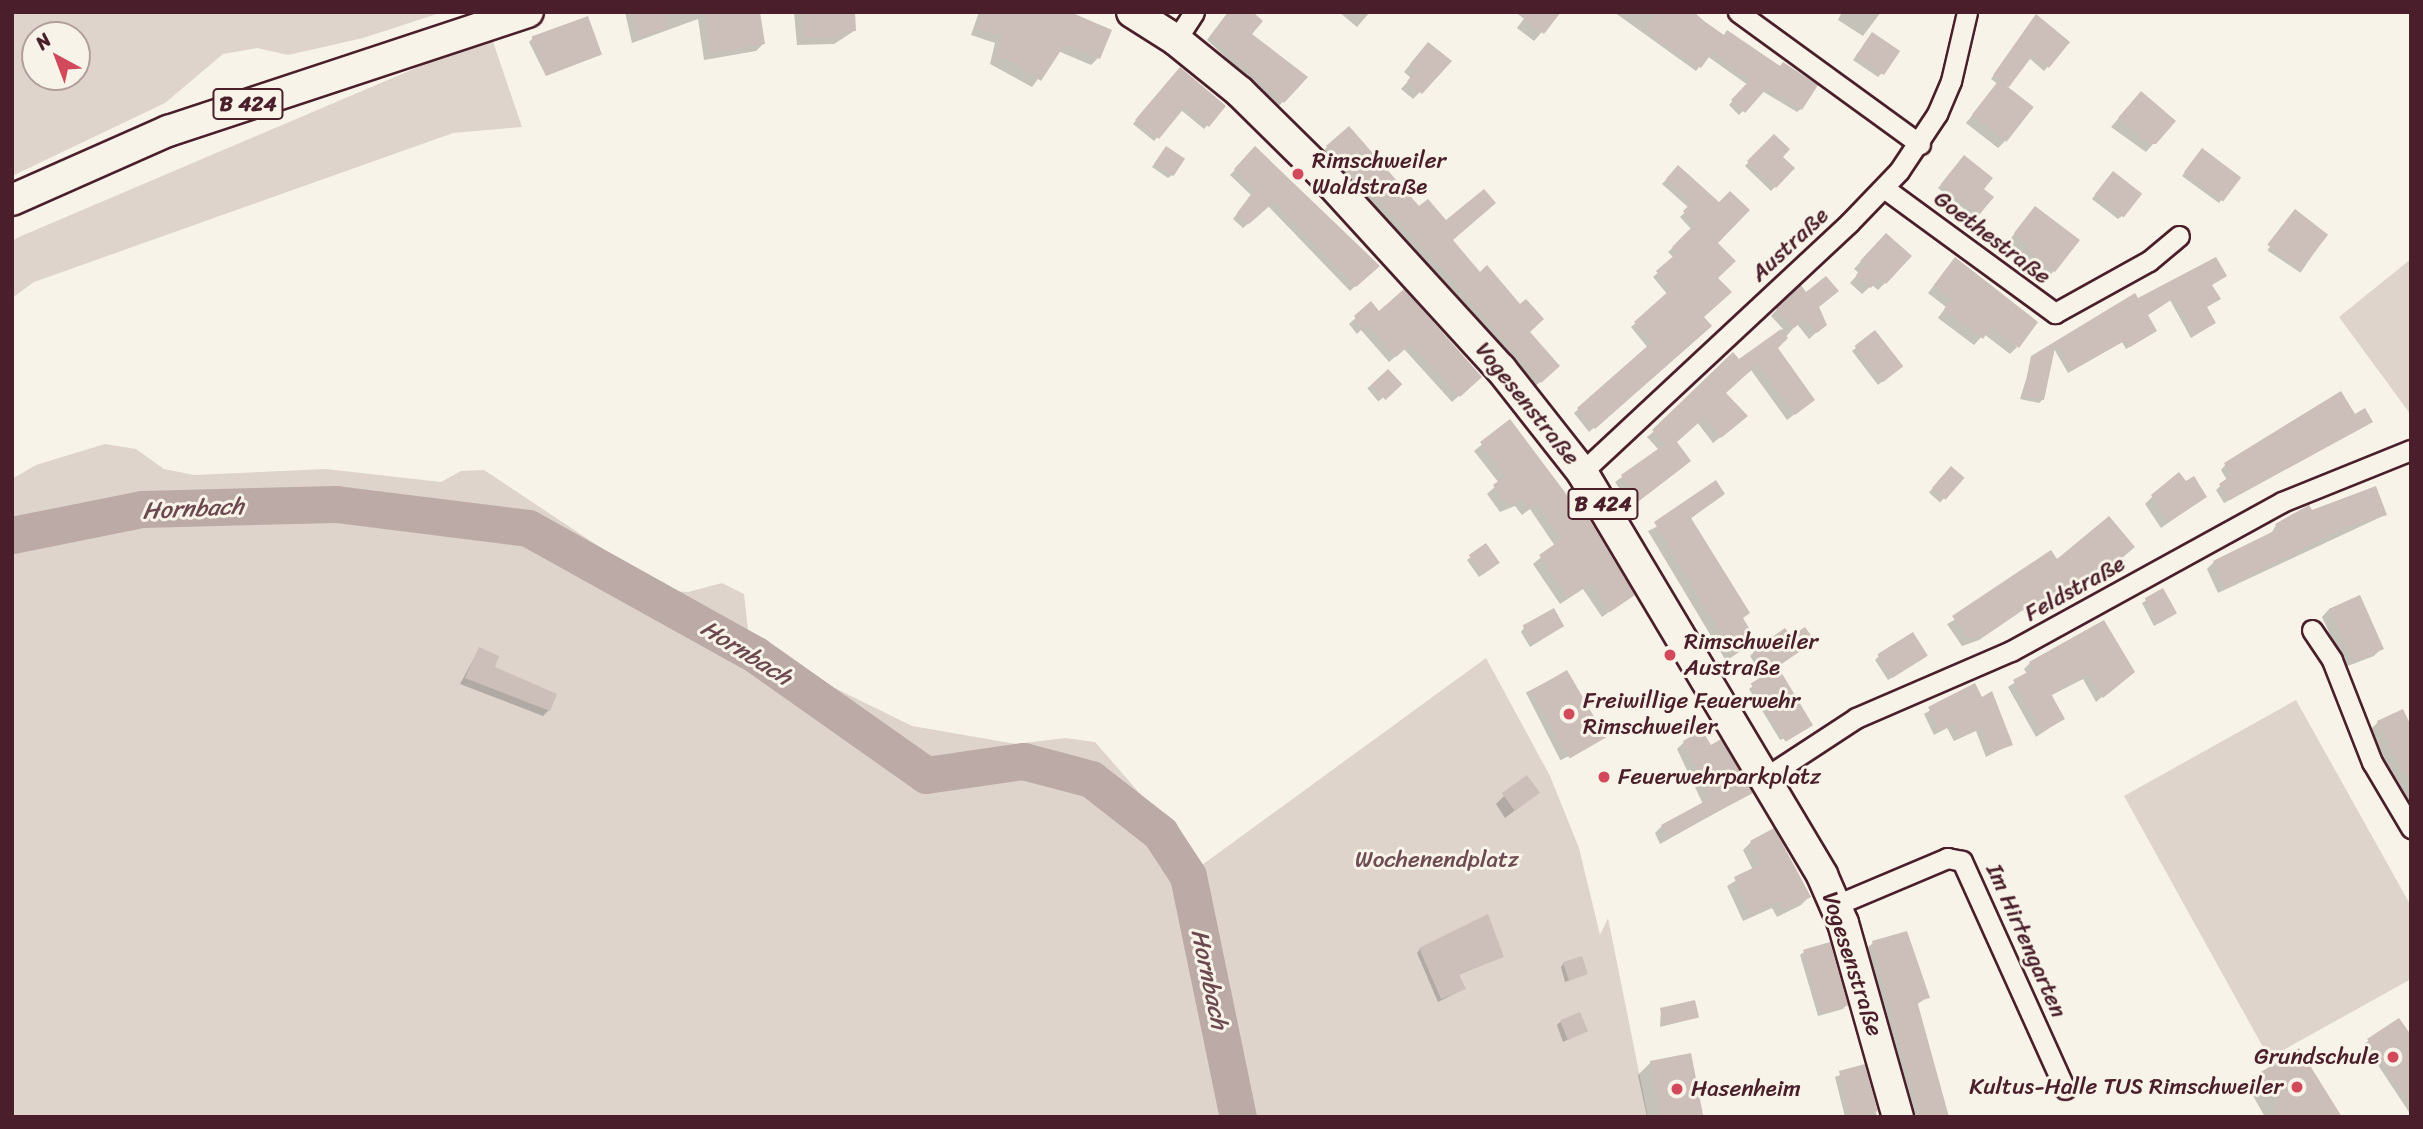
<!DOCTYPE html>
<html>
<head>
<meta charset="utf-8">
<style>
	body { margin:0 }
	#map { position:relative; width:2423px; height:1129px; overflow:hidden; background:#f7f3e8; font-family:Sriracha,sans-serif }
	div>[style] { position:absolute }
	.green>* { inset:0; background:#ded4cc }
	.shadow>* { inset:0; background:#0003; transform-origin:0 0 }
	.river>* { height:37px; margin:-18.5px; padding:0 18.5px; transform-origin:18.5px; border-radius:18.5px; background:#bcaaa7 }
	.building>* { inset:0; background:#ccbfb9; transform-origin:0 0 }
	.roads { filter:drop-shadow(2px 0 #4a1f2b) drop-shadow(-2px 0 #4a1f2b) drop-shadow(0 2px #4a1f2b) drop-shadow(0 -2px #4a1f2b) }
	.minor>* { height:19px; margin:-9.5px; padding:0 9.5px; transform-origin:9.5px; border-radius:9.5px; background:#f7f3e8 }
	.primary>* { height:30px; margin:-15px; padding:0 15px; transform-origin:15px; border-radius:15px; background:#f7f3e8 }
	.dots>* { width:19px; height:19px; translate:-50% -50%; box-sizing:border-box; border:4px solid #f7f3e8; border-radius:50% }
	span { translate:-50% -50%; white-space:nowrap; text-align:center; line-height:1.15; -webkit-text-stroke:6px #f7f3e8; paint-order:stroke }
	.shield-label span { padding:2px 5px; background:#f7f3e8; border:2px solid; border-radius:5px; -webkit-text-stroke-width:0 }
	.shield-label { font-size:21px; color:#4a1f2b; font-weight:700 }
	.poi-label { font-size:23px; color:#4a1f2b }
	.left { translate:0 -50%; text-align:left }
	.right { translate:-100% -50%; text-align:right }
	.street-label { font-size:23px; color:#4a1f2b }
	.park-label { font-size:23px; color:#6f4c53 }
	.water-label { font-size:24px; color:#6c4950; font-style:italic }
	.frame { position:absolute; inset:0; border:14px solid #4a1f2b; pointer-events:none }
	.north { position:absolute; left:21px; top:21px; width:70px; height:70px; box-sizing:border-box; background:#f7f3e8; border:2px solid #b29e9c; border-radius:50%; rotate:319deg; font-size:19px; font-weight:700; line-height:28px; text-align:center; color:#4a1f2b }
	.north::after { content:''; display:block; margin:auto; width:24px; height:32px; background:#d1495b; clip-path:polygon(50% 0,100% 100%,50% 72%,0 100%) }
</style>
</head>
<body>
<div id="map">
	<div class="green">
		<div style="clip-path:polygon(evenodd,12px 12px,443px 12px,363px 38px,288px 55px,257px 48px,223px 54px,165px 103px,12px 176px,12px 12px,77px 35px,77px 77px,35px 77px,35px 35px,77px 35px)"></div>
		<div style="clip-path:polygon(491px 36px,522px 127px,453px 133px,34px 282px,12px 298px,12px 241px,19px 237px)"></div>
		<div style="clip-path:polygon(2411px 259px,2411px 415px,2339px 317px)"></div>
		<div style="clip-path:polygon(105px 444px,136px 449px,164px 469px,194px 475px,326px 469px,441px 482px,461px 471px,484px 470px,666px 591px,688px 592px,722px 583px,744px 594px,749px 639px,790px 666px,912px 726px,1016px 744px,1065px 738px,1095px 742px,1202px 865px,1486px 658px,1550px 776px,1579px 848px,1600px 935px,1608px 918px,1648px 1117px,12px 1117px,12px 479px,36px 465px)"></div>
		<div style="clip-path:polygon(2296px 700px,2411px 906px,2411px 979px,2269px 1058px,2124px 796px)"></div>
	</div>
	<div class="shadow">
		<div style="clip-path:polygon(625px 12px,758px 12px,763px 44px,756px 51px,704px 60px,698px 19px,632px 43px)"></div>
		<div style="clip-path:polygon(794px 12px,854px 12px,854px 31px,834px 44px,797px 45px)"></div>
		<div style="clip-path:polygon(979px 12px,1060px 12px,1098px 58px,1091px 65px,1058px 51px,1032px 87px,990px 64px,995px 43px,971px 35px)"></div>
		<div style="clip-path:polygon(1228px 12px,1251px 12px,1250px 34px,1305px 77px,1279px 106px,1207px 40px)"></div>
		<div style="clip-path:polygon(1339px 12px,1370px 12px,1357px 27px)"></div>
		<div style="clip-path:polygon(1529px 12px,1555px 17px,1534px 41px,1517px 28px)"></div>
		<div style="clip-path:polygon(1614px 12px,1694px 12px,1801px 109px,1797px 112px,1762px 91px,1739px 115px,1729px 105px,1748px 85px,1707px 56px,1696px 71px)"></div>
		<div style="clip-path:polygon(1842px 12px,1881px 12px,1863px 36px,1838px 20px)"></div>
		<div style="clip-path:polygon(2033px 20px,2068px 42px,2044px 71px,2029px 58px,2007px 87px,2005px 141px,1998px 148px,1966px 123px,1998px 84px,1991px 79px)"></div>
		<div style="clip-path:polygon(533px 38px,600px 55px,546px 76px,529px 42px)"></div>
		<div style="clip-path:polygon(1869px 38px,1882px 73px,1878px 77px,1853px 60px)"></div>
		<div style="clip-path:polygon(1421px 51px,1450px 62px,1413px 99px,1401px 89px,1411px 78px,1404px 72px)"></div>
		<div style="clip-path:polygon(1177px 73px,1224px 106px,1204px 129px,1181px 110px,1154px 141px,1133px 124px)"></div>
		<div style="clip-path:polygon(2133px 102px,2154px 143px,2146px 152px,2111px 127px)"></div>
		<div style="clip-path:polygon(1774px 136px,1780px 157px,1792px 169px,1771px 191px,1745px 166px)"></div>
		<div style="clip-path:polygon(1327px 147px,1451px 240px,1528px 332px,1551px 373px,1533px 388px,1321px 154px)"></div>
		<div style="clip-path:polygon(1255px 149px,1377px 266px,1350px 291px,1268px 206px,1243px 228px,1233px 219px,1251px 195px,1230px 175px)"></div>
		<div style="clip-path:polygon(1163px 152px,1172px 175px,1168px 178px,1152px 167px)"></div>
		<div style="clip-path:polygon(2199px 154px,2222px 199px,2219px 203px,2182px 176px)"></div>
		<div style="clip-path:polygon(1960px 161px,1982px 189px,1974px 217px,1938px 188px)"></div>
		<div style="clip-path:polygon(1678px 167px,1715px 243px,1716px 278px,1702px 317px,1705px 330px,1589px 432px,1574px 413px,1648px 348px,1631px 327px,1668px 295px,1653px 277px,1674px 258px,1668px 252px,1692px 230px,1680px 217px,1689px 208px,1662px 184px)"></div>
		<div style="clip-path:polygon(2109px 177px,2122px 216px,2118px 219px,2092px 199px)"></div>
		<div style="left:2292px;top:214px;width:40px;height:44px;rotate:34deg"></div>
		<div style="clip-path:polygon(2027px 217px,2054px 271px,2046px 279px,2019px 259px,2023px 254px,2008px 242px)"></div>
		<div style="clip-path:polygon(1878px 242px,1885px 283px,1878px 290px,1872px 285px,1862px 294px,1850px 283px,1859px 273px,1854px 269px)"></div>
		<div style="clip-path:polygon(1948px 267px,2017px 347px,2010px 354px,1984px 334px,1974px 345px,1938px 318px,1946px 307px,1928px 293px)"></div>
		<div style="clip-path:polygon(2225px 276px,2211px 285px,2205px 307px,2214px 323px,2210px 326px,2191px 338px,2170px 300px,2146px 316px,2151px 334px,2126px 349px,2122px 342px,2068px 373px,2053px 347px,2043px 399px,2039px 403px,2020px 399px,2033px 357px,2134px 296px,2137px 301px)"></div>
		<div style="clip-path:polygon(1371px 304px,1379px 313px,1473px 383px,1452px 402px,1404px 349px,1389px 362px,1361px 330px,1357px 334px,1349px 324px)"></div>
		<div style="clip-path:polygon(1817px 308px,1818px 331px,1809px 339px,1797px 324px,1776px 348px,1813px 400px,1787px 420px,1751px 370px,1724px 393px,1739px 422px,1713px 443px,1697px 422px,1675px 442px,1683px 467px,1632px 506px,1615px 482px,1659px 450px,1647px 437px,1783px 329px,1771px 316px,1777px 309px)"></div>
		<div style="clip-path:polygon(1875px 333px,1897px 369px,1878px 385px,1852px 351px)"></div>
		<div style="left:1388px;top:371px;width:17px;height:27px;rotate:50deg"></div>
		<div style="clip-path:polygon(2354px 416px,2371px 421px,2224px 503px,2216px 490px,2227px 480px,2221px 470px,2225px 465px)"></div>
		<div style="clip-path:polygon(1510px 422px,1633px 595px,1602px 617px,1583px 589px,1560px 604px,1533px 564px,1555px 546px,1530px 509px,1522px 515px,1515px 506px,1500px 512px,1487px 494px,1499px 483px,1474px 451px)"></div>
		<div style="left:1951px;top:468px;width:15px;height:33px;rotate:42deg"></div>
		<div style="clip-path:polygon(1723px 494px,1690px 519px,1755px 641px,1726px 661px,1648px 531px)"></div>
		<div style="clip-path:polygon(2152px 497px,2205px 497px,2161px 528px,2145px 504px)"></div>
		<div style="clip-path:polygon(2311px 513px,2385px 515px,2218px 593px,2207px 569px,2214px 562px,2271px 534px,2276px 525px)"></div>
		<div style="clip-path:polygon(1486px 545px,1494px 566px,1479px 577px,1467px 560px)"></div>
		<div style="clip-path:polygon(2126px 554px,2090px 583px,2086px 578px,2029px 619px,2023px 610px,1979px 640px,1962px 646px,1947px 624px,2057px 561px)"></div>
		<div style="clip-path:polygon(2163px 590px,2171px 616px,2154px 626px,2142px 603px)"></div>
		<div style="clip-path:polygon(2330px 608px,2382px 648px,2374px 656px,2345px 667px,2322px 617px)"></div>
		<div style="clip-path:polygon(1524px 628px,1559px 629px,1530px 647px,1521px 632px)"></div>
		<div style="clip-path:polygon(479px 649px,492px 667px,549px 710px,543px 716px,460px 684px)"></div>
		<div style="clip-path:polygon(1754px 652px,1811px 725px,1807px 729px,1780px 740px,1749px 689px,1764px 678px,1750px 656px)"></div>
		<div style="clip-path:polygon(1879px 656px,1922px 659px,1888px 680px,1875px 660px)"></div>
		<div style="clip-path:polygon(2030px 663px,2133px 671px,2096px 702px,2083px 679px,2050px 696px,2063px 719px,2036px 737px,2008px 687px,2027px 674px,2024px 669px)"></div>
		<div style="left:1566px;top:672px;width:76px;height:45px;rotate:63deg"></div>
		<div style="clip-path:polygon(1974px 685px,2011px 744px,1986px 757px,1976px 731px,1954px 741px,1947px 728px,1934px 735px,1924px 714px)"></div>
		<div style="clip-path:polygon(2378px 722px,2411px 726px,2411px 817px,2370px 730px)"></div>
		<div style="clip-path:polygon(1684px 742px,1710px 748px,1751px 793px,1660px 844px,1655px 833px,1662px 826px,1703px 804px,1677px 749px)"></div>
		<div style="clip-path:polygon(1538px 793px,1505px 818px,1496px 804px,1504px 796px)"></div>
		<div style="clip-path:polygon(1751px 842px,1809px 897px,1801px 905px,1777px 917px,1772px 908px,1743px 921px,1727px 886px,1753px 870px,1743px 850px)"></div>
		<div style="clip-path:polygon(1873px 943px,1928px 997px,1916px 1005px,1948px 1117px,1912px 1117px,1867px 948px)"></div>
		<div style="clip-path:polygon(1420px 949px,1502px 957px,1458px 975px,1464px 989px,1438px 1002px,1417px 953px)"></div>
		<div style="clip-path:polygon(1804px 952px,1846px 1005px,1843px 1009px,1818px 1016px,1800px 955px)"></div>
		<div style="clip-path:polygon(1564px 963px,1586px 974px,1565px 982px,1561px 967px)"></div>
		<div style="clip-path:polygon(1661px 1009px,1697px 1017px,1660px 1027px)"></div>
		<div style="clip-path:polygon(2399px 1020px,2408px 1033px,2411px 1031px,2411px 1115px,2364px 1044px)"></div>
		<div style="clip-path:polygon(1560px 1022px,1586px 1031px,1563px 1042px,1557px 1025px)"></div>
		<div style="clip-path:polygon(2299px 1050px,2340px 1117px,2265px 1117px,2248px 1087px)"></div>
		<div style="clip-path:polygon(1650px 1063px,1702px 1117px,1647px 1117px,1638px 1075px)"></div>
		<div style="clip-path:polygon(1863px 1066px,1877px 1117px,1845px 1117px,1835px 1077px)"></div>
	</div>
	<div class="river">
		<div style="left:12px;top:535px;width:133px;rotate:-11.3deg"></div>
		<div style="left:142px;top:509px;width:194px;rotate:-1.5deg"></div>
		<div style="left:336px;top:504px;width:193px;rotate:7.1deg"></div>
		<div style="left:528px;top:528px;width:261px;rotate:29.1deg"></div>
		<div style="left:756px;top:655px;width:208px;rotate:35.2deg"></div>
		<div style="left:926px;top:775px;width:98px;rotate:-8.2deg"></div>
		<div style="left:1023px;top:761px;width:70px;rotate:14.8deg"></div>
		<div style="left:1091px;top:779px;width:88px;rotate:38deg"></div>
		<div style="left:1160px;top:833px;width:51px;rotate:56.9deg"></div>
		<div style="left:1188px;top:876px;width:246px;rotate:78.3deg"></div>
	</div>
	<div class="building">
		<div style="clip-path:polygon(633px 12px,664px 12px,668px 29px,639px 37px)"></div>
		<div style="clip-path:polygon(704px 12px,760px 12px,765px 44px,711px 53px)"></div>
		<div style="clip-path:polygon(802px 12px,855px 12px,856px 31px,843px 32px,843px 37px,804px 38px)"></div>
		<div style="clip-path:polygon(983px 12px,1070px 12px,1112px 30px,1100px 59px,1065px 44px,1041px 81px,1011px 61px,996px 57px,1002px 36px,977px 28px)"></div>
		<div style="clip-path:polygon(1230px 12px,1253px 12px,1263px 21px,1252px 34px,1308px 77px,1284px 103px,1210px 36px)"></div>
		<div style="clip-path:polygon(1515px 12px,1561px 12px,1544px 34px)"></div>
		<div style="clip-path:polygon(1656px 12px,1691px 12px,1724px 35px,1727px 30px,1780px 66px,1783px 62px,1818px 85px,1802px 110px,1767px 88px,1745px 113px,1731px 100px,1750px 80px,1712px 53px,1701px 68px,1670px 49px,1644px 29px)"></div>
		<div style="clip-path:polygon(2036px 14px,2070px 42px,2049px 68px,2033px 55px,2009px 87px,1993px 75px)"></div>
		<div style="left:588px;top:16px;width:41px;height:60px;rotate:70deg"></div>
		<div style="left:1872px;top:32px;width:34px;height:29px;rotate:34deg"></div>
		<div style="clip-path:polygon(1428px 42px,1452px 61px,1422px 94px,1407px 81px,1417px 70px,1410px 64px)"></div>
		<div style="clip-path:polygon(1180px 67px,1226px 106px,1209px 127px,1185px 107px,1159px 139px,1135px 120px)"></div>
		<div style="left:1999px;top:80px;width:44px;height:44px;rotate:38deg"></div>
		<div style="clip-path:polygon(2141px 91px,2176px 121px,2156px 144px,2149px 144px,2118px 118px)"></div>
		<div style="clip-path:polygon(1349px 126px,1419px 206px,1428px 199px,1446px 220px,1484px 189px,1496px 203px,1453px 240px,1480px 272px,1487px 265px,1520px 304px,1526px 299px,1544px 319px,1530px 332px,1560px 366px,1541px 383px,1424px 248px,1326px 146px)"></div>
		<div style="clip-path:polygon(1774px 134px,1790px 149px,1783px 157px,1795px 168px,1776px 188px,1747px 161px)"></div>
		<div style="left:1166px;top:146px;width:23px;height:21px;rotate:34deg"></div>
		<div style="clip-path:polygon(1255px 146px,1380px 266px,1356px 287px,1274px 202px,1249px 224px,1237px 213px,1255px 189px,1234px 169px)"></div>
		<div style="left:2202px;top:148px;width:49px;height:30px;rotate:37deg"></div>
		<div style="clip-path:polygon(1964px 155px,1993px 178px,1984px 189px,1994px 197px,1979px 215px,1941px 184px)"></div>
		<div style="clip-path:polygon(1678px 165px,1719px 202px,1730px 191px,1750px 210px,1718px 243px,1736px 261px,1718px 278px,1732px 292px,1704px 317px,1712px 326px,1595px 429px,1577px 408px,1652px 342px,1634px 322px,1671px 289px,1656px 271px,1677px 253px,1672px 247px,1695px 224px,1683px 211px,1692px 203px,1666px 179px)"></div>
		<div style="left:2113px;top:171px;width:37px;height:30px;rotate:38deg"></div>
		<div style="clip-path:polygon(2035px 206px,2080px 240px,2055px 272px,2026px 250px,2029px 245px,2014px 233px)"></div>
		<div style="left:2295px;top:209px;width:42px;height:45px;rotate:38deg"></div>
		<div style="clip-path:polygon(1886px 233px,1912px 256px,1886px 284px,1880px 278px,1871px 288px,1856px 275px,1865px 264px,1860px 261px)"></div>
		<div style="clip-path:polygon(1955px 257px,2038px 322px,2019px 348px,1991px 327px,1983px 339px,1944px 309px,1952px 299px,1934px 285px)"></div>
		<div style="clip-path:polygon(2216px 257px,2227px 276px,2212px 285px,2221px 299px,2207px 307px,2216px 323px,2195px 335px,2174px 298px,2148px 315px,2157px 331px,2130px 347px,2126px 340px,2071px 371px,2056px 343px,2044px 400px,2023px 396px,2031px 356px,2135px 293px,2138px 298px)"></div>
		<div style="clip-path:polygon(1826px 276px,1839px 291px,1819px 307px,1827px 325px,1817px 333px,1805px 319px,1794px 328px,1776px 308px,1801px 285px,1806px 292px)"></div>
		<div style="clip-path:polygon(1404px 289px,1482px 377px,1460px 397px,1411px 344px,1396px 357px,1368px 325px,1364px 329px,1354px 316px,1371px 301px,1379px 311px)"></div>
		<div style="clip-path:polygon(1781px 329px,1788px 338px,1778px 348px,1815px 400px,1795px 415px,1758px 364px,1726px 393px,1748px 416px,1721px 438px,1705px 417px,1677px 442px,1691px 461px,1639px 501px,1621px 475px,1665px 444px,1652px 430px,1733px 352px,1739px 359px)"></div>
		<div style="left:1875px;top:330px;width:46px;height:26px;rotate:52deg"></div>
		<div style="left:1388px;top:369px;width:21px;height:23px;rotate:47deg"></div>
		<div style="clip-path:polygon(2341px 391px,2355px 414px,2365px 408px,2373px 422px,2230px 500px,2219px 484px,2232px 475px,2224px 463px)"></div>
		<div style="clip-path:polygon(1510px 419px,1576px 507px,1580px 504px,1635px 595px,1610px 612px,1591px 583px,1568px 598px,1539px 555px,1562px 539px,1538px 503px,1530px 509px,1523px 500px,1508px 505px,1493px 485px,1505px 476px,1480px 442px)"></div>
		<div style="left:1951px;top:466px;width:18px;height:29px;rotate:41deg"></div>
		<div style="clip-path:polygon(2179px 472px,2186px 481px,2194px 476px,2207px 497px,2169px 522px,2151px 495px)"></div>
		<div style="clip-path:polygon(1716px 480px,1725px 494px,1691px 518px,1750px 613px,1743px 618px,1757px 641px,1734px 655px,1654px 522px)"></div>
		<div style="clip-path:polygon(2376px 486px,2387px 515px,2343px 528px,2225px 588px,2213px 561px,2278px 529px,2275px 524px,2309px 505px,2312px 510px)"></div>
		<div style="clip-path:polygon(2109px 516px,2135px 547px,2098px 578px,2093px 572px,2037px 614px,2030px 604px,1987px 634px,1969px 640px,1952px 616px,2051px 550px,2057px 559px)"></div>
		<div style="left:1486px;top:543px;width:24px;height:21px;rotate:55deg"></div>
		<div style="left:2163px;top:588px;width:29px;height:21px;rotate:61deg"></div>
		<div style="left:2360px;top:595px;width:59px;height:33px;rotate:66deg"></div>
		<div style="left:1554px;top:608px;width:21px;height:36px;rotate:61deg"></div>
		<div style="clip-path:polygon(2104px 620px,2135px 672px,2103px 698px,2089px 674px,2051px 694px,2065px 719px,2042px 732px,2013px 680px,2033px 669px,2029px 662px)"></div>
		<div style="clip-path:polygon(1805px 627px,1815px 641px,1767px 674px,1753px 651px,1785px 628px,1791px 636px)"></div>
		<div style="left:1913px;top:632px;width:28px;height:42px;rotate:58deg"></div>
		<div style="clip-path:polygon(479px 647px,499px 656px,495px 667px,557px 694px,550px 711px,465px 678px)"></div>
		<div style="left:1778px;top:667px;width:68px;height:32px;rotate:59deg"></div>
		<div style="left:1567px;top:670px;width:78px;height:42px;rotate:60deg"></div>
		<div style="clip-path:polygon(1975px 683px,1982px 697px,1992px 691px,2013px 745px,1991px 753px,1981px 727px,1960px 737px,1953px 724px,1940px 731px,1928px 707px)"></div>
		<div style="clip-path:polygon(2403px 709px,2411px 726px,2411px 786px,2377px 721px)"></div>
		<div style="clip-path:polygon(1702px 730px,1711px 745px,1721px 739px,1753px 793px,1668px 838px,1661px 825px,1711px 798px,1683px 741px)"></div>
		<div style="left:1527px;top:775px;width:22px;height:31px;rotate:54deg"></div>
		<div style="clip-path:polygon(1774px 828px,1811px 897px,1785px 910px,1780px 901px,1751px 915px,1734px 877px,1761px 864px,1750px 841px)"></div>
		<div style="clip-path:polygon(1488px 914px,1504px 957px,1459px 974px,1466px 989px,1441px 999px,1419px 948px)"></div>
		<div style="clip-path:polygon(1907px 931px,1930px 998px,1917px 1001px,1949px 1117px,1920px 1117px,1872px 941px)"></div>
		<div style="left:1830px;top:942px;width:66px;height:28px;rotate:74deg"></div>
		<div style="left:1582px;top:956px;width:19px;height:20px;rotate:72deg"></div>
		<div style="left:1695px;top:1000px;width:18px;height:36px;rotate:77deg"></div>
		<div style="left:1580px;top:1012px;width:21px;height:22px;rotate:67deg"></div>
		<div style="clip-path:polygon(2399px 1018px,2411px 1035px,2411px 1106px,2367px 1039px)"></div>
		<div style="clip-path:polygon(2299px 1048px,2342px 1117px,2279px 1117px,2273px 1106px,2279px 1102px,2261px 1072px)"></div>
		<div style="left:1691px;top:1053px;width:65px;height:42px;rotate:79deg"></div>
		<div style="left:1865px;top:1064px;width:49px;height:27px;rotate:75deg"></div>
	</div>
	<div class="roads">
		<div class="minor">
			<div style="left:1738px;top:12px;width:225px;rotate:36deg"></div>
			<div style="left:1176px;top:40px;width:33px;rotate:-57deg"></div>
			<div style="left:1884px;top:188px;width:212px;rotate:36.2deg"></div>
			<div style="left:2055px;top:313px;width:107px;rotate:-29deg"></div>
			<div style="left:2149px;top:261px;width:39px;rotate:-40deg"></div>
			<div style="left:1582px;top:472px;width:365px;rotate:-43deg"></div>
			<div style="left:1849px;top:223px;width:72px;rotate:-46.1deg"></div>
			<div style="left:1899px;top:171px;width:69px;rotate:-56.3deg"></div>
			<div style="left:1937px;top:114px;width:36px;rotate:-67deg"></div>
			<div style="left:1951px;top:81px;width:71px;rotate:-76.9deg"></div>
			<div style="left:2312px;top:630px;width:36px;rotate:56deg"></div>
			<div style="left:2332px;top:660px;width:110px;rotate:68.6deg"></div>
			<div style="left:2372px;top:762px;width:77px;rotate:59.4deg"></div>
			<div style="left:1766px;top:777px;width:108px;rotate:-33.2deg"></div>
			<div style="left:1856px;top:718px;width:169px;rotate:-23.4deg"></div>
			<div style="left:2011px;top:651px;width:309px;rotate:-28.8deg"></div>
			<div style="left:2282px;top:502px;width:139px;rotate:-22deg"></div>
			<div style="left:1836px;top:905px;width:121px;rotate:-22.9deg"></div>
			<div style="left:1947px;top:858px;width:15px;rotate:11deg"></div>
			<div style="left:1962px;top:861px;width:250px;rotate:65.7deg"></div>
		</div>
		<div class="primary">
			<div style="left:1132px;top:12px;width:52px;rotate:32.5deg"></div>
			<div style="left:1176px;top:40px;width:82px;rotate:39.1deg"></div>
			<div style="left:1240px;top:92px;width:111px;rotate:44.6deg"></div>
			<div style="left:1319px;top:170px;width:270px;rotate:47.6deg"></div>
			<div style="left:1501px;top:369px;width:131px;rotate:51.8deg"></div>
			<div style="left:1582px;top:472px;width:469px;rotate:59.2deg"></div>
			<div style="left:1822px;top:875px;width:52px;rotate:66.4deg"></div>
			<div style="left:1843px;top:923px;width:202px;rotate:74.2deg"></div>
			<div style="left:12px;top:200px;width:171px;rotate:-23.9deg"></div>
			<div style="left:168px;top:131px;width:379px;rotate:-18.3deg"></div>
		</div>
	</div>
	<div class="dots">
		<div style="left:1298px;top:174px;background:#d1495b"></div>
		<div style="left:1670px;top:655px;background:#d1495b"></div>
		<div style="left:1569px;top:714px;background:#d1495b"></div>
		<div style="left:1604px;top:777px;background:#d1495b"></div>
		<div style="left:2393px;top:1057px;background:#d1495b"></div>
		<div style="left:2297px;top:1087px;background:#d1495b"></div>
		<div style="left:1677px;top:1089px;background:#d1495b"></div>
	</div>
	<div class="shield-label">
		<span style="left:248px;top:104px">B 424</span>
		<span style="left:1603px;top:504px">B 424</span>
	</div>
	<div class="poi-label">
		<span class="left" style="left:1312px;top:174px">Rimschweiler<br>Waldstraße</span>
		<span class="left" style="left:1684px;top:655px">Rimschweiler<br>Austraße</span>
		<span class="left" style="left:1583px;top:714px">Freiwillige Feuerwehr<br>Rimschweiler</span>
		<span class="left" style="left:1618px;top:777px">Feuerwehrparkplatz</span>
		<span class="right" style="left:2379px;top:1057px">Grundschule</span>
		<span class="right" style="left:2283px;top:1087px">Kultus-Halle TUS Rimschweiler</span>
		<span class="left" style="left:1691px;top:1089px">Hasenheim</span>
	</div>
	<div class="street-label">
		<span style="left:1992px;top:238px;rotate:37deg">Goethestraße</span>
		<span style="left:1790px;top:245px;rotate:-43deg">Austraße</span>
		<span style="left:1527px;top:404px;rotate:51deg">Vogesenstraße</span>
		<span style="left:2075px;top:589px;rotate:-29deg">Feldstraße</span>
		<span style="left:2026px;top:941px;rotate:66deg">Im Hirtengarten</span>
		<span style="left:1852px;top:964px;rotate:72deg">Vogesenstraße</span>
	</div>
	<div class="park-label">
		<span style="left:1437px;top:860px">Wochenendplatz</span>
	</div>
	<div class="water-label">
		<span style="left:193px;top:509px;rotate:-3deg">Hornbach</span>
		<span style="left:746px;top:653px;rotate:32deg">Hornbach</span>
		<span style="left:1209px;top:979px;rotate:78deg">Hornbach</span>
	</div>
	<div class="frame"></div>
	<div class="north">N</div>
</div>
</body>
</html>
